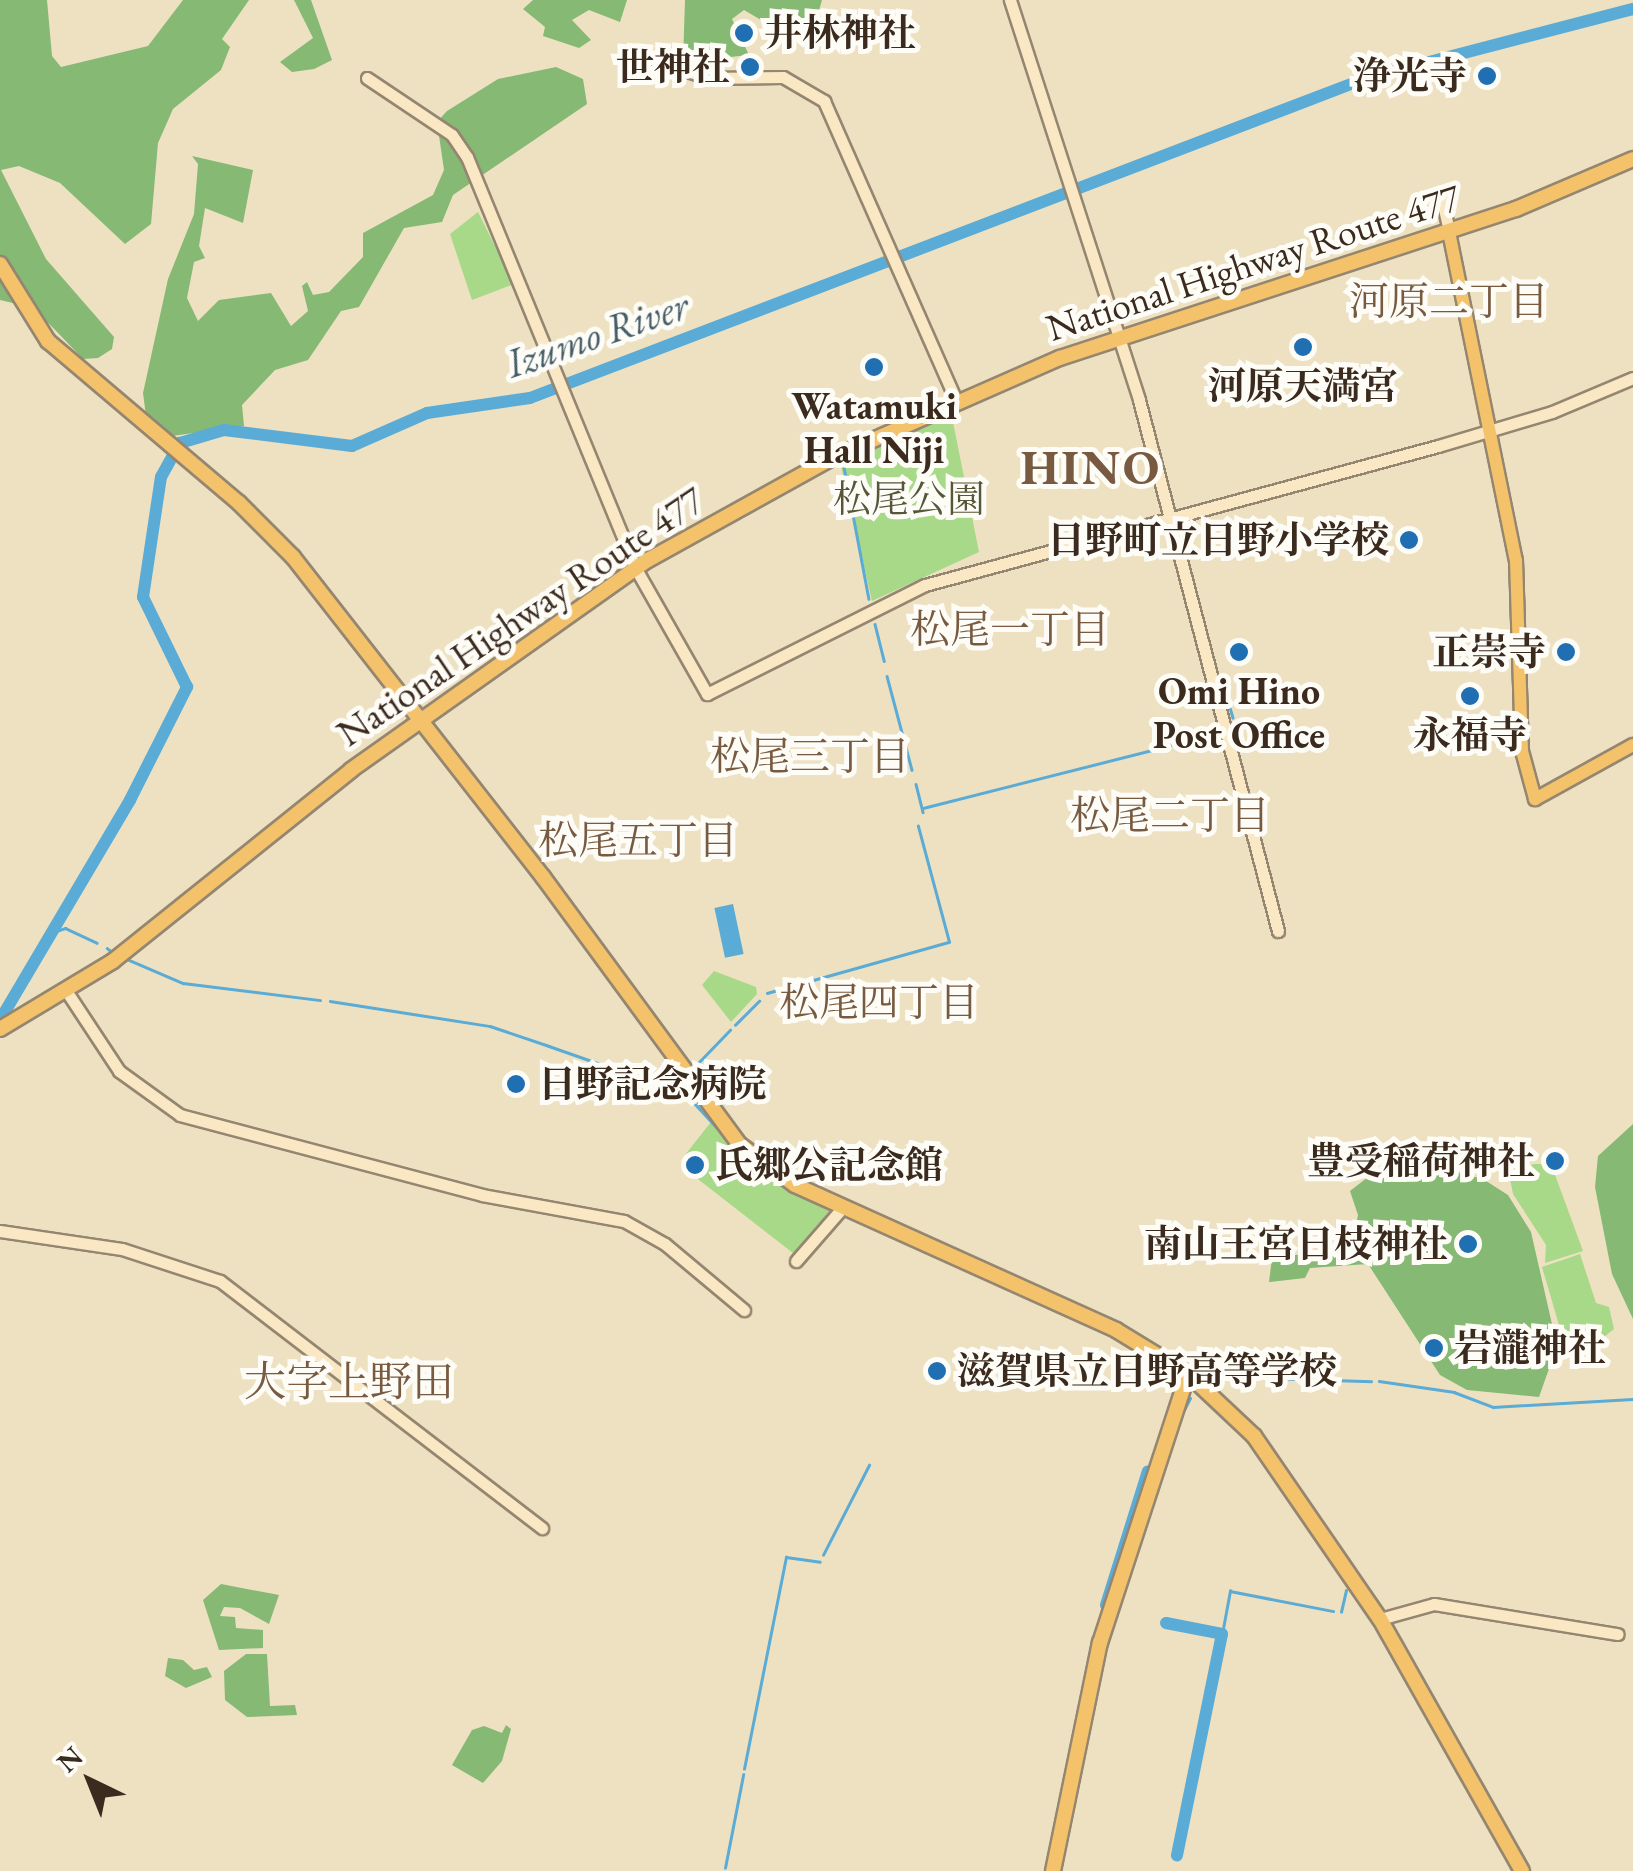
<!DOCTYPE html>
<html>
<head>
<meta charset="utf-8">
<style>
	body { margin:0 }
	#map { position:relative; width:1633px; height:1871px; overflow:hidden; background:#eee1c1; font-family:"EB Garamond","Noto Serif JP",serif }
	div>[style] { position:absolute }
	.green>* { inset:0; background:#a7d988 }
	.forest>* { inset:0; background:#85b974 }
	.water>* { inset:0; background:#5aabd5; transform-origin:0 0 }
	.stream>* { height:2.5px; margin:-1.25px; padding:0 1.25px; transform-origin:1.25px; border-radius:1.25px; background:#5aabd5 }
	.river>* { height:12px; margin:-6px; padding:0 6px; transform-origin:6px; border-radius:6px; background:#5aabd5 }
	.roads { filter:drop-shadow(2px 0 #948670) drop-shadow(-2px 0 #948670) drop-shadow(0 2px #948670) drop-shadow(0 -2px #948670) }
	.secondary>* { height:11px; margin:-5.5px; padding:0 5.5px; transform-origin:5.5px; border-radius:5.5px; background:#fae7c3 }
	.primary>* { height:12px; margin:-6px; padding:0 6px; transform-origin:6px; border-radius:6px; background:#f3c26a }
	.highway>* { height:14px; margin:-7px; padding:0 7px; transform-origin:7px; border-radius:7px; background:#f3c26a }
	.dots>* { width:28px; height:28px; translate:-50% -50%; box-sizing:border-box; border:5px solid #fdfcf7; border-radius:50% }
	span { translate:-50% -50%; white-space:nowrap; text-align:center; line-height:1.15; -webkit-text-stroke:10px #fdfcf7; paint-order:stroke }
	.poi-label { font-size:38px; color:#3b2a1e; font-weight:700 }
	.left { translate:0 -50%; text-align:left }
	.right { translate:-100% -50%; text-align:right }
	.street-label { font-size:38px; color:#3b2a1e }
	.park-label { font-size:38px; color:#565638 }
	.neighbourhood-label { font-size:40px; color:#775a3f }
	.water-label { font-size:40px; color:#475e67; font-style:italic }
	.quarter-label { font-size:42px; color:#775a3f }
	.district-label { font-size:48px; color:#775a3f; font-weight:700; letter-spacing:2.5px }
	.north { position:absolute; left:40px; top:1731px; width:100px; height:100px; -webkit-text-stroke:8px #fdfcf7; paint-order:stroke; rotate:317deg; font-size:28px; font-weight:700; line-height:40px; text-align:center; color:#3b2a1e }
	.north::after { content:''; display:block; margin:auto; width:35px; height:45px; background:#3b2a1e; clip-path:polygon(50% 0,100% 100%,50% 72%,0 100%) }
</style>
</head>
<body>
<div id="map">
	<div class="green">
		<div style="clip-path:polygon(478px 212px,514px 284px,472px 300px,450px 234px)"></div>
		<div style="clip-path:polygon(951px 412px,979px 552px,872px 601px,841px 466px)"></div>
		<div style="clip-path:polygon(714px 971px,756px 987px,757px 994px,731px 1022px,702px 985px)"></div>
		<div style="clip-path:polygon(711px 1122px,768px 1174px,830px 1210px,799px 1250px,793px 1253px,685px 1169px,685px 1155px)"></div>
		<div style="clip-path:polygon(1534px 1164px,1551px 1164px,1583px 1251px,1545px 1263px,1546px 1245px,1513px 1194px,1509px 1174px)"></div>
		<div style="clip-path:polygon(1580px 1254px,1596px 1303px,1609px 1307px,1614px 1329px,1599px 1341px,1593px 1329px,1564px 1342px,1542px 1267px)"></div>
	</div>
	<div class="forest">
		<div style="clip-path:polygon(0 0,47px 0,52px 56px,61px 67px,148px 46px,183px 0,249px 0,222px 39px,230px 47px,221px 70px,173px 109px,158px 143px,151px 224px,125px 244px,60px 183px,19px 166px,1px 170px,46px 259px,114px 337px,112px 349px,98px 358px,83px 359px,34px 308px,0 300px)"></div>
		<div style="clip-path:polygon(294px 0,311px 0,332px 60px,314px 69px,292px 72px,280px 62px,313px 38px)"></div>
		<div style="clip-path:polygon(533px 0,627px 0,620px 22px,589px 10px,572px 20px,591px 40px,579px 48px,543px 36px,545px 27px,523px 9px)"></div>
		<div style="clip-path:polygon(685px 0,822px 0,818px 14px,785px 34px,744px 10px,732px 19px,749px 55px,683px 62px)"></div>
		<div style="clip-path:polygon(556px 67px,583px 79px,587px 104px,453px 195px,442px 222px,404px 228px,359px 307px,341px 311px,308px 360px,275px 370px,242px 405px,244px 426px,172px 436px,146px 416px,143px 393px,168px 279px,194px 214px,198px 164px,192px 156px,253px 170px,243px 223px,205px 208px,199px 246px,205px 258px,194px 262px,187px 298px,198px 321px,219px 300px,271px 293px,291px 326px,308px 311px,302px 286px,307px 282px,313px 295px,329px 292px,363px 257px,363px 233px,433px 195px,444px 170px,437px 122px,447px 111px,498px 79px)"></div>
		<div style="clip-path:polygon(1633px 1124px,1633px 1319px,1612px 1274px,1595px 1187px,1598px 1156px)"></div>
		<div style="clip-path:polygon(1426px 1164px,1483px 1179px,1508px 1195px,1531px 1232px,1557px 1346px,1539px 1397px,1467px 1390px,1440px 1375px,1368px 1264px,1310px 1268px,1305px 1278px,1269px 1282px,1272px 1258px,1326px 1251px,1354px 1234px,1358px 1215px,1350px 1191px,1368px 1177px)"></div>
		<div style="clip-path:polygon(221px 1584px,279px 1595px,269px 1624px,240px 1608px,224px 1607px,220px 1616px,235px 1617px,236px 1628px,263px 1630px,263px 1648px,219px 1650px,203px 1600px)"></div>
		<div style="clip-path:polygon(246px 1654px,267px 1654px,270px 1706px,295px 1705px,297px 1715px,247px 1717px,225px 1700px,224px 1671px)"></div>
		<div style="clip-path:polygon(168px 1658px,183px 1660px,194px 1670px,207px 1667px,212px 1677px,186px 1688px,165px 1676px)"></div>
		<div style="clip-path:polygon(506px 1725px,511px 1729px,502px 1761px,483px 1783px,452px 1765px,472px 1730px,484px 1726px,502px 1733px)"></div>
	</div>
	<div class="water">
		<div style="left:733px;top:904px;width:51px;height:19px;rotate:78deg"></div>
	</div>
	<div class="stream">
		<div style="left:844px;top:467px;width:134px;rotate:79.3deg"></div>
		<div style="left:875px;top:624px;width:38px;rotate:76deg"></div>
		<div style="left:887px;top:676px;width:97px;rotate:75.1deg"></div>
		<div style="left:1223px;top:683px;width:36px;rotate:74deg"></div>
		<div style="left:916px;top:784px;width:29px;rotate:76deg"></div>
		<div style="left:923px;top:808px;width:302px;rotate:-14.2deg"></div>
		<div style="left:53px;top:932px;width:13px;rotate:-18deg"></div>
		<div style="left:65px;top:928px;width:35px;rotate:25deg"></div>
		<div style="left:107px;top:948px;width:6px;rotate:39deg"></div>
		<div style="left:129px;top:960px;width:59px;rotate:23.1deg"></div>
		<div style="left:183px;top:983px;width:138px;rotate:7.1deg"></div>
		<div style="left:767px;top:993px;width:189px;rotate:-15.7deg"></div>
		<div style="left:949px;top:942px;width:120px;rotate:-105deg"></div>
		<div style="left:330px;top:1001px;width:162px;rotate:8.9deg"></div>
		<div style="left:490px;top:1026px;width:62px;rotate:18.7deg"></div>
		<div style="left:549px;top:1046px;width:145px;rotate:19.3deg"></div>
		<div style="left:686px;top:1094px;width:56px;rotate:47.2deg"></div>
		<div style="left:735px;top:1025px;width:34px;rotate:-45deg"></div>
		<div style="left:698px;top:1063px;width:46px;rotate:-45.9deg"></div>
		<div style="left:1208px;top:1376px;width:163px;rotate:1.8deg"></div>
		<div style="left:1379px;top:1381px;width:76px;rotate:8.3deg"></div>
		<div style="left:1454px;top:1392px;width:42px;rotate:21deg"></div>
		<div style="left:1493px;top:1407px;width:140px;rotate:-3.3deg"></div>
		<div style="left:1184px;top:1410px;width:13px;rotate:-63deg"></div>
		<div style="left:823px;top:1555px;width:101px;rotate:-62.9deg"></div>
		<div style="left:1341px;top:1612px;width:22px;rotate:-77deg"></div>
		<div style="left:1222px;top:1634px;width:44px;rotate:-79.5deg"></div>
		<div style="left:1230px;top:1591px;width:105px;rotate:11deg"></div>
		<div style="left:744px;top:1769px;width:216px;rotate:-78.8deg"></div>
		<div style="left:786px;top:1557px;width:34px;rotate:8deg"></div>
		<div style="left:725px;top:1868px;width:95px;rotate:-79deg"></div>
	</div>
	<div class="river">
		<div style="left:0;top:1020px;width:256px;rotate:-59.4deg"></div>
		<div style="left:130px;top:800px;width:127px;rotate:-63.2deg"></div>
		<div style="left:187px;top:687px;width:100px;rotate:-116.1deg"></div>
		<div style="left:143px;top:597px;width:121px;rotate:-81.5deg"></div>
		<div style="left:161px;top:477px;width:39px;rotate:-61deg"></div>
		<div style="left:180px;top:443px;width:46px;rotate:-16.5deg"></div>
		<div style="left:224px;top:430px;width:129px;rotate:7.1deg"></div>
		<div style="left:352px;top:446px;width:82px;rotate:-23.7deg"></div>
		<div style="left:427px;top:413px;width:104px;rotate:-8.3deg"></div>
		<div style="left:530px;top:398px;width:893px;rotate:-20.93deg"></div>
		<div style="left:1364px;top:79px;width:278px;rotate:-14.6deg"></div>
		<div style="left:1106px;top:1605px;width:140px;rotate:-72.6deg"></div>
		<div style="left:1166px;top:1623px;width:57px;rotate:11.1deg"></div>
		<div style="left:1222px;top:1634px;width:226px;rotate:101.5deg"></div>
	</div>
	<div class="roads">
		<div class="secondary">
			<div style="left:1010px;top:0;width:420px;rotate:72.1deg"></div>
			<div style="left:1139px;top:400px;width:549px;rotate:75.33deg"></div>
			<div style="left:645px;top:57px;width:66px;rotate:18.4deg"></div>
			<div style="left:708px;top:78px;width:75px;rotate:-0.8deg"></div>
			<div style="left:783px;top:77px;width:48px;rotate:30.3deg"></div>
			<div style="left:824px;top:101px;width:327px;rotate:66.2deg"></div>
			<div style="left:367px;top:78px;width:102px;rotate:33.8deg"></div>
			<div style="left:452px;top:135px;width:27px;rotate:56deg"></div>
			<div style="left:467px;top:157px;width:445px;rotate:67.7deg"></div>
			<div style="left:636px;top:569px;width:144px;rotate:60.4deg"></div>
			<div style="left:707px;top:694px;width:244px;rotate:-26.6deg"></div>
			<div style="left:925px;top:585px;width:531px;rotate:-15.16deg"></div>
			<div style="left:1438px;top:446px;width:119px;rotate:-16.6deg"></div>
			<div style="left:1552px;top:412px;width:88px;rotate:-22.8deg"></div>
			<div style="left:1441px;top:196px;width:37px;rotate:77deg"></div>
			<div style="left:67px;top:992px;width:95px;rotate:56.6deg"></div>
			<div style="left:119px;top:1071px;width:75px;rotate:35.8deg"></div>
			<div style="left:180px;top:1115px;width:312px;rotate:14.8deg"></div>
			<div style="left:482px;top:1195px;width:144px;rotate:10.4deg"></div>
			<div style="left:624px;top:1221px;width:47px;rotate:29.3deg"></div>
			<div style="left:665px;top:1244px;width:103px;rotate:39.9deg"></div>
			<div style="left:0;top:1231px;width:123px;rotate:8.4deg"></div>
			<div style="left:122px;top:1249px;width:103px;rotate:18.1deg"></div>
			<div style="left:220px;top:1281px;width:406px;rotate:37.5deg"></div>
			<div style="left:796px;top:1261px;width:70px;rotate:-49deg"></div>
			<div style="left:1380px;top:1619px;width:56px;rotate:-15.5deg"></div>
			<div style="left:1434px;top:1604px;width:186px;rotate:9.3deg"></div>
		</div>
		<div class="primary">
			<div style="left:1449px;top:232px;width:335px;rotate:78.5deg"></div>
			<div style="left:1516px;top:560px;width:191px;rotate:88.2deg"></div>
			<div style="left:1522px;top:751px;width:50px;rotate:74.8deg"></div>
			<div style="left:1535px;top:799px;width:112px;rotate:-28.9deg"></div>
		</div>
		<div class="highway">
			<div style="left:0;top:264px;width:91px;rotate:58.1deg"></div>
			<div style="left:48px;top:341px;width:250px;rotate:40.3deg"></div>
			<div style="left:239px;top:503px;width:76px;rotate:45deg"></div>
			<div style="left:293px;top:557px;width:406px;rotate:52deg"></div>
			<div style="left:543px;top:877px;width:331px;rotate:53.7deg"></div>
			<div style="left:739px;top:1144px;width:69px;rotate:36.2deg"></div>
			<div style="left:795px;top:1185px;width:352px;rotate:24.3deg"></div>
			<div style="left:1116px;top:1330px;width:84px;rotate:31.4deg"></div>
			<div style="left:1188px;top:1374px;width:91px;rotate:43.2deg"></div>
			<div style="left:1254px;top:1436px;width:222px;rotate:55.5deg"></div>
			<div style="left:1380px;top:1619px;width:289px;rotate:60.6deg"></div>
			<div style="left:0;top:1029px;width:132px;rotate:-31deg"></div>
			<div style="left:113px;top:961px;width:305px;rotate:-38.7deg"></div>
			<div style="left:351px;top:770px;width:364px;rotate:-35.3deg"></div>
			<div style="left:648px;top:560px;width:213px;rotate:-29deg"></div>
			<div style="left:834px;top:457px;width:247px;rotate:-23.7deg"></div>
			<div style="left:1060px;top:358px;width:480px;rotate:-18.1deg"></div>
			<div style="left:1516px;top:209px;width:127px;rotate:-23.1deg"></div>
			<div style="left:1053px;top:1871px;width:233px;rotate:-78.4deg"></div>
			<div style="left:1100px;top:1643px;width:283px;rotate:-71.9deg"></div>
		</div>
	</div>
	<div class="dots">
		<div style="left:744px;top:33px;background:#1f6fb2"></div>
		<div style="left:750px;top:67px;background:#1f6fb2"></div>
		<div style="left:1487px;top:76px;background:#1f6fb2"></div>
		<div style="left:1303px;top:347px;background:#1f6fb2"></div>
		<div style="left:874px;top:367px;background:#1f6fb2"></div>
		<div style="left:1409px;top:540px;background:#1f6fb2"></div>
		<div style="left:1239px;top:652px;background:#1f6fb2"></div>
		<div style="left:1566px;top:652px;background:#1f6fb2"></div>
		<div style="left:1470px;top:696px;background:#1f6fb2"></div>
		<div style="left:516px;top:1084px;background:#1f6fb2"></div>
		<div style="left:1555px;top:1161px;background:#1f6fb2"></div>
		<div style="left:695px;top:1165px;background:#1f6fb2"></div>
		<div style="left:1468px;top:1244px;background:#1f6fb2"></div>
		<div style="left:1434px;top:1348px;background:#1f6fb2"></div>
		<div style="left:937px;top:1371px;background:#1f6fb2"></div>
	</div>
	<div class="poi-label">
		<span class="left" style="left:764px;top:33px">井林神社</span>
		<span class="right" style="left:730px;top:67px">世神社</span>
		<span class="right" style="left:1467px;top:76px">浄光寺</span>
		<span style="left:1303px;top:386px">河原天満宮</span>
		<span style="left:874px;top:428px">Watamuki<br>Hall Niji</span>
		<span class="right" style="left:1389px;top:540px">日野町立日野小学校</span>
		<span class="right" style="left:1546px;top:652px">正崇寺</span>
		<span style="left:1239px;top:713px">Omi Hino<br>Post Office</span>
		<span style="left:1470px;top:735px">永福寺</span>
		<span class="left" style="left:538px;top:1084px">日野記念病院</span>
		<span class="right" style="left:1535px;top:1161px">豊受稲荷神社</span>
		<span class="left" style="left:715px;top:1165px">氏郷公記念館</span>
		<span class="right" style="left:1448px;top:1244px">南山王宮日枝神社</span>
		<span class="left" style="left:1454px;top:1348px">岩瀧神社</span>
		<span class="left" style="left:957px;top:1371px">滋賀県立日野高等学校</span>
	</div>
	<div class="street-label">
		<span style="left:1253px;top:262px;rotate:-18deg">National Highway Route 477</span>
		<span style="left:520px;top:616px;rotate:-34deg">National Highway Route 477</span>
	</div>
	<div class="park-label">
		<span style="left:909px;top:499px">松尾公園</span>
	</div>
	<div class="neighbourhood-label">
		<span style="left:1449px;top:301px">河原二丁目</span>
		<span style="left:1010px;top:629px">松尾一丁目</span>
		<span style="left:810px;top:756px">松尾三丁目</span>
		<span style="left:1170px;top:815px">松尾二丁目</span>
		<span style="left:638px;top:840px">松尾五丁目</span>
		<span style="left:879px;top:1002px">松尾四丁目</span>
	</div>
	<div class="water-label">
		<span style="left:597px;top:334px;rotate:-19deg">Izumo River</span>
	</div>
	<div class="quarter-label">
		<span style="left:349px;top:1382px">大字上野田</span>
	</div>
	<div class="district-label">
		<span style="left:1091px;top:468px">HINO</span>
	</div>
	<div class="north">N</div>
</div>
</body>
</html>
